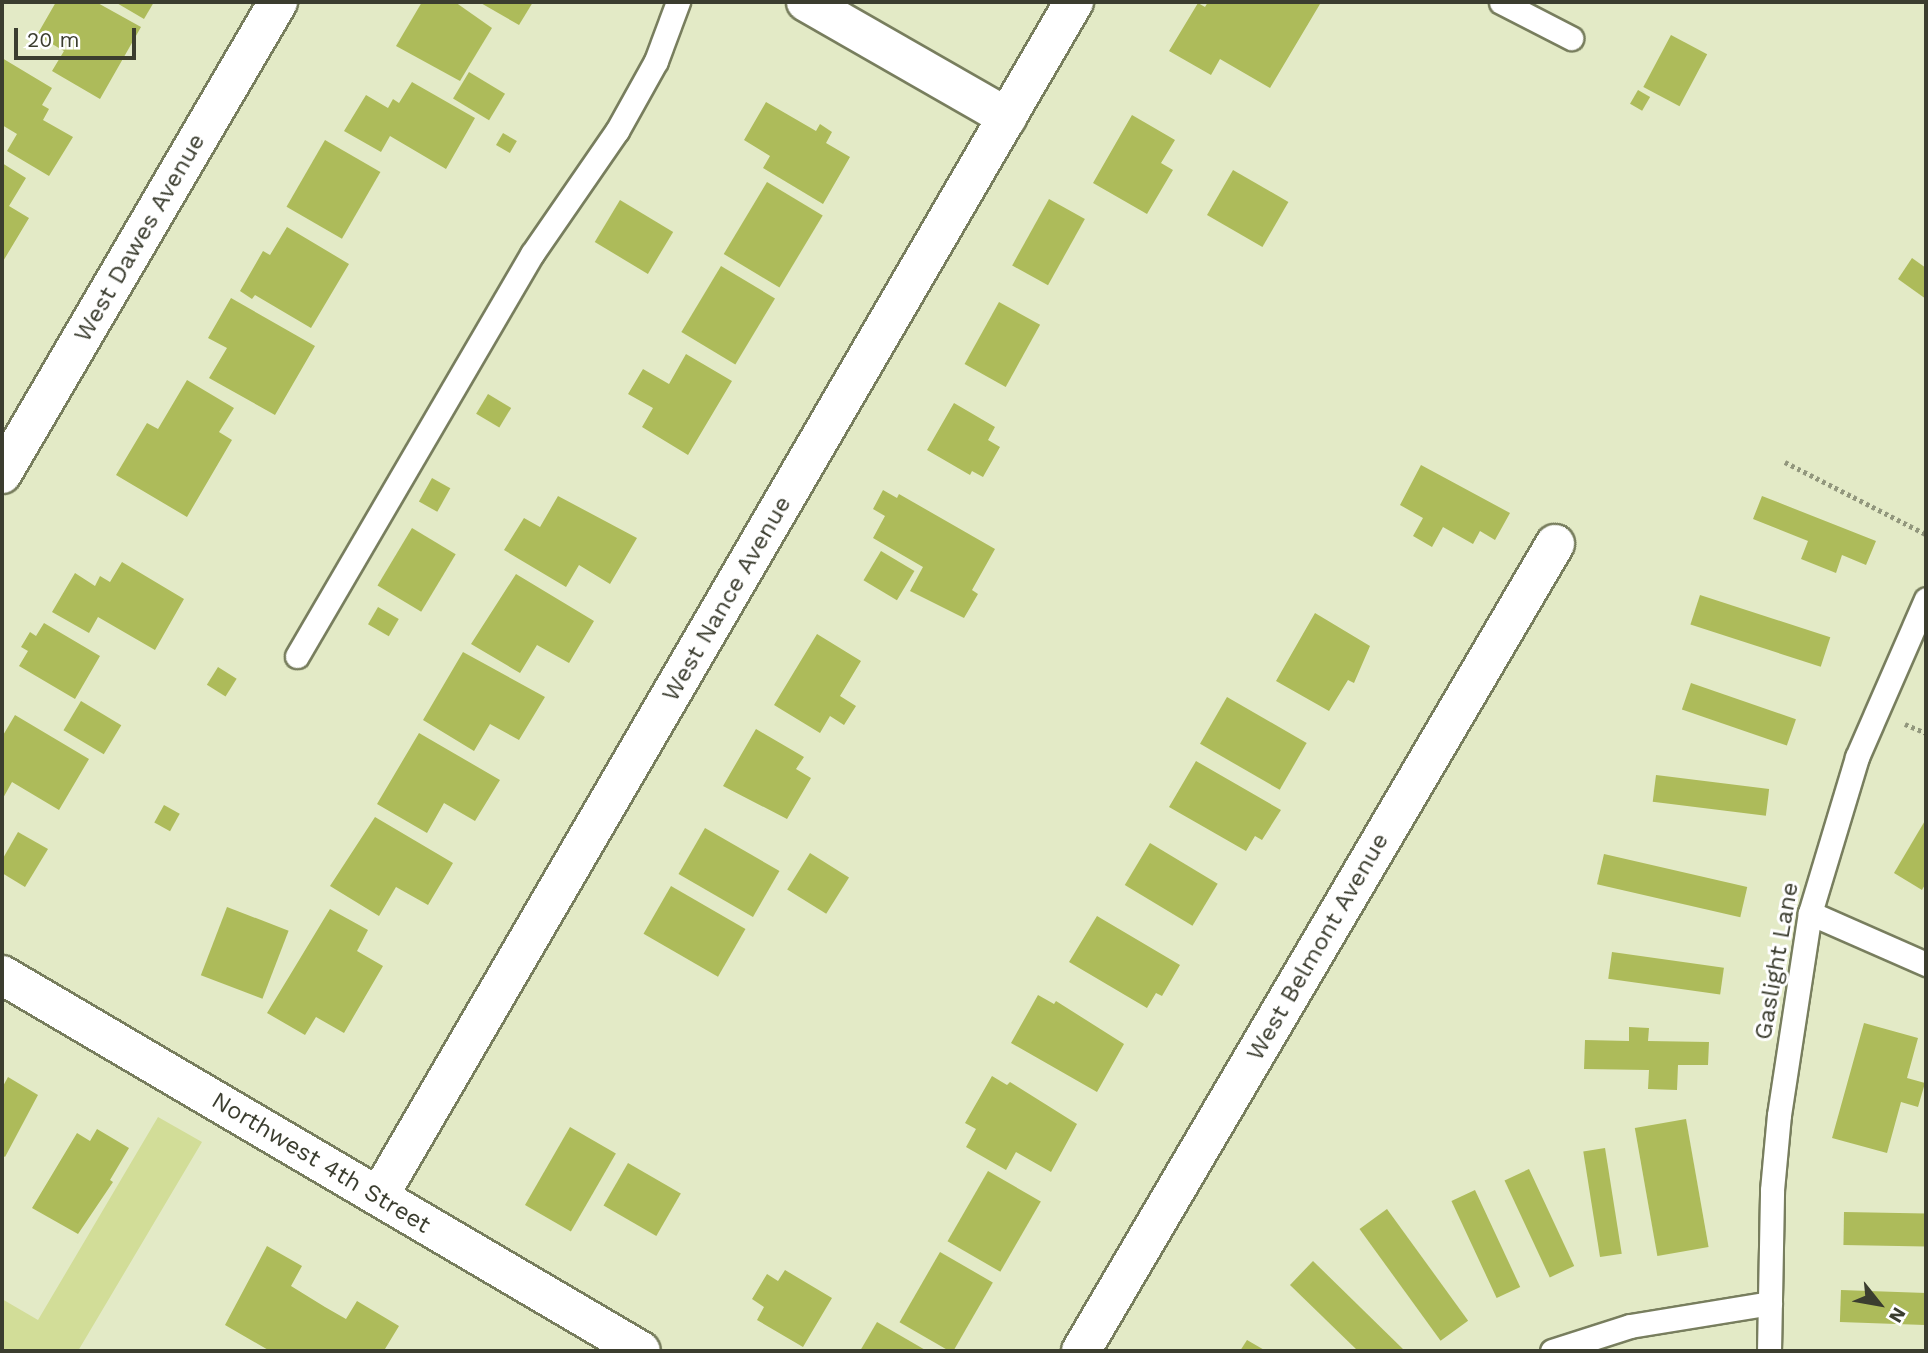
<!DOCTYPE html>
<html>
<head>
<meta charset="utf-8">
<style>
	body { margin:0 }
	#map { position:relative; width:1928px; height:1353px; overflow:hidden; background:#e3eac6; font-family:"Work Sans",sans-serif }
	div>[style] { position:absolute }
	.green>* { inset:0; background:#d2dd98 }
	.building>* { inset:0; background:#adbb5a; transform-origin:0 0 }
	.path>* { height:4.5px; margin-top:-2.25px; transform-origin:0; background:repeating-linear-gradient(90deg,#92977d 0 3.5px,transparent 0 7px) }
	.roads { filter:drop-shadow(2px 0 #787e5e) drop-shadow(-2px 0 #787e5e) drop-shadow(0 2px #787e5e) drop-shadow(0 -2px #787e5e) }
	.lane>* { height:23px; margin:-11.5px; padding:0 11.5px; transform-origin:11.5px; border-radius:11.5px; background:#fff }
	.street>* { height:38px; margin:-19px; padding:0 19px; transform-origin:19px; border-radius:19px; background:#fff }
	span { translate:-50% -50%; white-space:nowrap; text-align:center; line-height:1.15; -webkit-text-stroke:6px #fff; paint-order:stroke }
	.street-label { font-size:24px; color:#3b3d2f }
	.frame { position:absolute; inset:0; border:4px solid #3b3d2f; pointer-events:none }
	.north { position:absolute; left:1844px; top:1269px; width:70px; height:70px; -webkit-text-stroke:5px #fff; paint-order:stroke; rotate:121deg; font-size:19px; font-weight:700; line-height:28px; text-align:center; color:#3b3d2f }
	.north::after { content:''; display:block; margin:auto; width:24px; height:32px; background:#3b3d2f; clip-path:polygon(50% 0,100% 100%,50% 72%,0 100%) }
	.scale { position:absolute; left:14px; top:28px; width:122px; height:32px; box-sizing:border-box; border:4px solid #3b3d2f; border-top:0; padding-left:9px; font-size:21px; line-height:24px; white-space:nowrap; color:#3b3d2f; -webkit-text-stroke:5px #fff; paint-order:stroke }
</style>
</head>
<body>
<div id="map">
	<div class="green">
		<div style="clip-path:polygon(158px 1117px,202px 1142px,78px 1351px,2px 1351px,2px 1299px,38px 1320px)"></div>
	</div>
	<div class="building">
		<div style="clip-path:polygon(56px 2px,96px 2px,141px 27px,100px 99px,52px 71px,64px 51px,37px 35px)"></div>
		<div style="clip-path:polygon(115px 2px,154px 2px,144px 19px)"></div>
		<div style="clip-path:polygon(422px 2px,455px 2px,492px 28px,460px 81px,396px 46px)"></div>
		<div style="clip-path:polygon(479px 2px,533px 2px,519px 25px)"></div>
		<div style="clip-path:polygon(1208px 2px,1316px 2px,1320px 4px,1270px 88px,1220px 59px,1211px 75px,1169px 51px,1198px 3px,1205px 7px)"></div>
		<div style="left:1671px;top:35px;width:41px;height:59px;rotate:28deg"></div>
		<div style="clip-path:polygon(2px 58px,52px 88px,42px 105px,49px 109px,43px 120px,73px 137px,49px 176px,7px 151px,17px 134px,2px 125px)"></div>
		<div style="left:469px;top:72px;width:42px;height:31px;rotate:31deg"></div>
		<div style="clip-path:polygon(412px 82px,475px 118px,446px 169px,390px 136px,381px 152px,344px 131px,366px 95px,388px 108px,393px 99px,399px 103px)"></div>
		<div style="left:1638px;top:90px;width:14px;height:16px;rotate:30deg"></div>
		<div style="clip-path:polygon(766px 102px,816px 131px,820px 124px,832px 132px,826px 143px,850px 157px,823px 204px,763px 168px,770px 156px,744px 140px)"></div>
		<div style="clip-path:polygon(1132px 115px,1175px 140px,1161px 163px,1173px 170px,1147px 214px,1093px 183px)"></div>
		<div style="left:503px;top:133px;width:16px;height:14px;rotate:30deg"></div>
		<div style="left:325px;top:140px;width:64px;height:77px;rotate:30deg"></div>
		<div style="clip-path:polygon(2px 163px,26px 178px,9px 206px,29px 218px,2px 263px)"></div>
		<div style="left:1233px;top:170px;width:64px;height:52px;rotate:30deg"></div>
		<div style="left:767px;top:182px;width:65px;height:84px;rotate:31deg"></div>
		<div style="left:1049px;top:199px;width:41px;height:76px;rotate:29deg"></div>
		<div style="left:620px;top:200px;width:62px;height:49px;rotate:31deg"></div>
		<div style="clip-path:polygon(287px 227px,349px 264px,311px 328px,255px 295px,252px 299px,240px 291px,263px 251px,270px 255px)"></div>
		<div style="clip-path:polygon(1912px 258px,1926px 268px,1926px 299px,1898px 279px)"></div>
		<div style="left:721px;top:266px;width:63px;height:77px;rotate:31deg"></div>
		<div style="clip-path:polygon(231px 298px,315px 346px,275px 415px,209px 378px,227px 348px,208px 338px)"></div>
		<div style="left:999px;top:302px;width:47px;height:71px;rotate:29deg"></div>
		<div style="clip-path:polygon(686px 354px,732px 381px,688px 455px,642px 427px,653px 408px,628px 394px,643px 369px,669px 384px)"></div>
		<div style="clip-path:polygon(187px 380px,234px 408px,219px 432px,232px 440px,187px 517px,116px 475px,147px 423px,158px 429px)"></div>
		<div style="left:488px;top:394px;width:27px;height:23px;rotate:31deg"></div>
		<div style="clip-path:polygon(954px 403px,995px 427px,988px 440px,1000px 447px,983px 477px,972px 471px,970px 475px,927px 450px)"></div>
		<div style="clip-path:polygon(1421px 465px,1510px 513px,1495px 540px,1480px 531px,1473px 544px,1443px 527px,1432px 547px,1413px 536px,1423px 518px,1400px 505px)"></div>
		<div style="left:432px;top:478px;width:21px;height:27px;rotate:29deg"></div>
		<div style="clip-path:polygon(883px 490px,897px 498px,899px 494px,995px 549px,972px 590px,978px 594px,964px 618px,910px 591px,923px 567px,873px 538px,885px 516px,873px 509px)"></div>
		<div style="clip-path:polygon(558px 496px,637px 538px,610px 584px,579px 565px,566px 587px,504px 550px,524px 518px,540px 527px)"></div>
		<div style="clip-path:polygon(1762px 496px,1876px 541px,1866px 565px,1842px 555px,1836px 573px,1801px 559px,1808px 541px,1753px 519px)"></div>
		<div style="left:412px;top:528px;width:51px;height:67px;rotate:31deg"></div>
		<div style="left:881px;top:551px;width:39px;height:34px;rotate:31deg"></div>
		<div style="clip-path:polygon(122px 562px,184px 599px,155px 650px,98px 617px,89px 633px,52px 612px,75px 573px,95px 586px,100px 576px,110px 582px)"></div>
		<div style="clip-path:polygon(516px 574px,594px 621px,569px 663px,537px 645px,520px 673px,471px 644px)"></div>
		<div style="left:1700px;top:595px;width:137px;height:31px;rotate:18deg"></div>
		<div style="left:378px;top:607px;width:24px;height:20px;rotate:30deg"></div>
		<div style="clip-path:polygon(1315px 613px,1370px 646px,1354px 683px,1348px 680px,1329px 711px,1276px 681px)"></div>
		<div style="clip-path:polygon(44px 623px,100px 656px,75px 699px,19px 666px,28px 651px,21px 647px,30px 632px,36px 636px)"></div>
		<div style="clip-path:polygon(817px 634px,861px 661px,840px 696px,856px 706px,844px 725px,830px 716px,820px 733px,774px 705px)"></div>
		<div style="clip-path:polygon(463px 652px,545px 697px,519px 740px,490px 724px,474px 751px,423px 720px)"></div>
		<div style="left:218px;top:667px;width:22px;height:21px;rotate:32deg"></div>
		<div style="left:1691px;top:683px;width:111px;height:28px;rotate:19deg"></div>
		<div style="left:1227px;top:697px;width:92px;height:54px;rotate:30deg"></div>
		<div style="left:81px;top:701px;width:47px;height:34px;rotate:31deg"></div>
		<div style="clip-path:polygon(15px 715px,89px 759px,59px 810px,12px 782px,2px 800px,2px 737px)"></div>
		<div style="clip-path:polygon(756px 729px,804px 757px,796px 769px,811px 778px,787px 819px,723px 786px)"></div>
		<div style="clip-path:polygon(419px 733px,500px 780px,475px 821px,444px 803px,427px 833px,377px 804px)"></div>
		<div style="clip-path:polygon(1196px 761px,1281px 810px,1262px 840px,1255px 836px,1246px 851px,1169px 807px)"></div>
		<div style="left:1656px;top:775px;width:114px;height:27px;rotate:7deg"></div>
		<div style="left:164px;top:805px;width:18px;height:20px;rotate:29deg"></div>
		<div style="clip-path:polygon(375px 817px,453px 863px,428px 905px,396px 887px,379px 916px,330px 886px)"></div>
		<div style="clip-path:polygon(1926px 819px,1926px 883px,1922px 890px,1894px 873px)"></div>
		<div style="left:705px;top:828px;width:86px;height:53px;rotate:30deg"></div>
		<div style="clip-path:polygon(18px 832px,48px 849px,25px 887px,2px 873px,2px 860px)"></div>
		<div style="left:1150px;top:843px;width:79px;height:49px;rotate:31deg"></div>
		<div style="left:810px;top:853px;width:46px;height:43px;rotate:32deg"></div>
		<div style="left:1604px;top:854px;width:147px;height:31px;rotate:13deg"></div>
		<div style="left:671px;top:886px;width:86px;height:55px;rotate:30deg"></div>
		<div style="left:227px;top:907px;width:66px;height:73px;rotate:21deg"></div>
		<div style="clip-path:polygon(330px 909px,368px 930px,357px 951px,383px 966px,344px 1033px,316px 1017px,305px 1035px,267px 1013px)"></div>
		<div style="clip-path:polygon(1097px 916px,1180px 965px,1162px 996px,1156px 993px,1147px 1008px,1069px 962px)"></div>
		<div style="left:1612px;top:952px;width:113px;height:27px;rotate:8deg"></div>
		<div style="clip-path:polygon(1038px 995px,1054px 1004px,1056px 1001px,1124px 1044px,1097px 1092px,1011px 1043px)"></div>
		<div style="clip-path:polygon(1864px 1023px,1918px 1038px,1907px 1078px,1925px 1083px,1918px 1107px,1901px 1102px,1887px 1153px,1832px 1138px)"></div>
		<div style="clip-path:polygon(1629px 1027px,1649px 1028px,1648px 1041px,1709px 1042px,1708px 1065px,1678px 1065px,1677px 1090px,1648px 1089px,1649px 1070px,1584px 1069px,1585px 1040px,1629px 1041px)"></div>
		<div style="clip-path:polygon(992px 1076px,1007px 1085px,1010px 1082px,1077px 1124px,1051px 1172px,1016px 1152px,1006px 1170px,966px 1147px,976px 1129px,965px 1123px)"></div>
		<div style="clip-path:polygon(8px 1077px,38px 1095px,5px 1157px,2px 1155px,2px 1088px)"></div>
		<div style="left:1686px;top:1119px;width:130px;height:52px;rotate:80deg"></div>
		<div style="left:570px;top:1127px;width:53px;height:90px;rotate:30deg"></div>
		<div style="clip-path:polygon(97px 1129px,129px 1148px,110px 1180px,113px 1182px,78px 1234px,32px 1208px,77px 1133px,90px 1141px)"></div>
		<div style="left:1605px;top:1148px;width:107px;height:22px;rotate:81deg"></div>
		<div style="left:628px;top:1163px;width:61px;height:49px;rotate:30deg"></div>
		<div style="left:1529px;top:1169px;width:107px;height:27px;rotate:65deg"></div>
		<div style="left:988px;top:1171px;width:61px;height:81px;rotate:30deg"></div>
		<div style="left:1475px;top:1190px;width:107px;height:26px;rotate:65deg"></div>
		<div style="left:1387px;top:1209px;width:138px;height:34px;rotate:54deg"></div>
		<div style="left:1844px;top:1212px;width:82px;height:33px;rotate:1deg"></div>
		<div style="clip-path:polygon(267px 1246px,302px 1266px,291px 1286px,325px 1307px,346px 1319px,357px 1301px,399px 1326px,385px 1349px,270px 1351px,225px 1325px)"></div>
		<div style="left:940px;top:1252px;width:61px;height:81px;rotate:30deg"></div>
		<div style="clip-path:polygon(1313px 1261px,1405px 1351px,1358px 1351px,1290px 1285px)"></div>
		<div style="clip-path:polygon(785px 1270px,832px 1298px,803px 1347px,757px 1320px,764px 1307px,752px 1299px,767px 1274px,778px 1281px)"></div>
		<div style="left:1841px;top:1290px;width:85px;height:32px;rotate:2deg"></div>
		<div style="clip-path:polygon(877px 1322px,927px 1351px,860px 1351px)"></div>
		<div style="clip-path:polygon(1247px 1340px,1266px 1351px,1240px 1351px)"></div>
	</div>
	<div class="path">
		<div style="left:1785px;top:462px;width:158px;rotate:27.1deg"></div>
		<div style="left:1905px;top:724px;width:23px;rotate:23deg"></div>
	</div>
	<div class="roads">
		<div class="lane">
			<div style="left:1501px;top:2px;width:79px;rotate:27.2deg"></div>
			<div style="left:297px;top:656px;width:466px;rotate:-59.7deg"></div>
			<div style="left:532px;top:254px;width:150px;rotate:-55.4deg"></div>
			<div style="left:617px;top:131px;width:80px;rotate:-60.9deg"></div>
			<div style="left:656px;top:61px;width:63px;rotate:-69.6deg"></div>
			<div style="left:1810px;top:913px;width:127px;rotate:23.7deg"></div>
			<div style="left:1552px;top:1351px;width:82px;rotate:-17.8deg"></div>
			<div style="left:1630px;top:1326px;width:142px;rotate:-9.3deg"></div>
			<div style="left:1769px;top:1351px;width:161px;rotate:-88.9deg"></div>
			<div style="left:1772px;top:1190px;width:75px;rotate:-84.7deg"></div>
			<div style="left:1779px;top:1115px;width:204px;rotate:-81.3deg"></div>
			<div style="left:1810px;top:913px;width:163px;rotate:-73.2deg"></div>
			<div style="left:1857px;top:757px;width:172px;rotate:-66.4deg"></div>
		</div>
		<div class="street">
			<div style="left:806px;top:2px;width:232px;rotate:29.8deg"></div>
			<div style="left:2px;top:474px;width:547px;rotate:-59.68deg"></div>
			<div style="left:2px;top:975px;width:741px;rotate:30.47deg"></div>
			<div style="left:379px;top:1196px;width:1382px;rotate:-59.8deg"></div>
			<div style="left:1081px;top:1351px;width:936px;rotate:-59.57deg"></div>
		</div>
	</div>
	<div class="street-label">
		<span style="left:140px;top:238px;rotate:-60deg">West Dawes Avenue</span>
		<span style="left:727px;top:599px;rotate:-60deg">West Nance Avenue</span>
		<span style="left:1318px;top:947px;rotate:-60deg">West Belmont Avenue</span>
		<span style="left:1777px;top:961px;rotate:-80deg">Gaslight Lane</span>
		<span style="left:321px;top:1163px;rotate:31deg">Northwest 4th Street</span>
	</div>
	<div class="frame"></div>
	<div class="north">N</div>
	<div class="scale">20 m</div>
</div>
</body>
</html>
